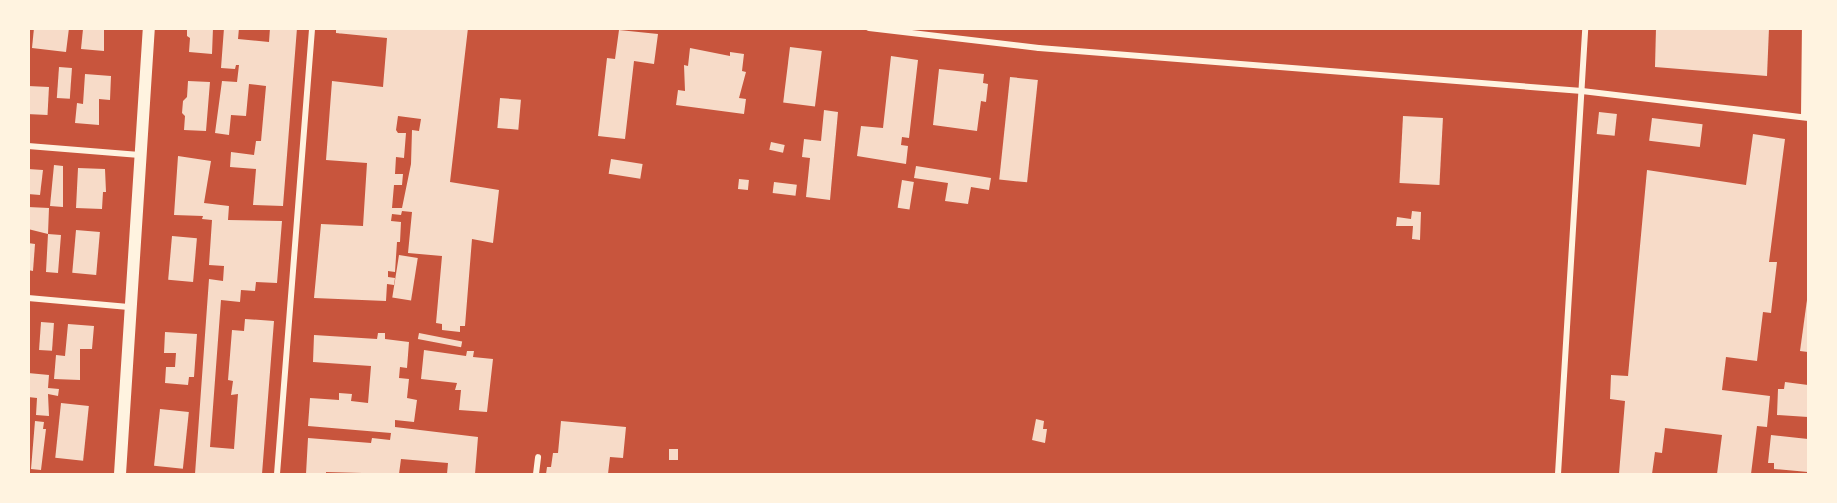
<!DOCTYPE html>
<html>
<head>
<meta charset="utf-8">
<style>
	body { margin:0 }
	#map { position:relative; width:1837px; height:503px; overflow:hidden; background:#c8553d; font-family:Poppins,sans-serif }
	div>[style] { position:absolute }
	.building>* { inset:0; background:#f7dbc8; transform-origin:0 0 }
	.minor>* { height:6px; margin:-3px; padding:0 3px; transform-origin:3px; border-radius:3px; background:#fff3e0 }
	.secondary>* { height:12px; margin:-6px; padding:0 6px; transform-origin:6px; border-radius:6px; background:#fff3e0 }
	span { translate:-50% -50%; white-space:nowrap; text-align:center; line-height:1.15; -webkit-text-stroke:4.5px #fff3e0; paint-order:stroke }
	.frame { position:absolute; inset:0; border:30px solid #fff3e0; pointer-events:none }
</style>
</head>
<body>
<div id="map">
	<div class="building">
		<div style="clip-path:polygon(34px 28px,69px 28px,66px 52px,32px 48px)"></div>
		<div style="clip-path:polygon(104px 28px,104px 51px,81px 49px,83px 29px)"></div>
		<div style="clip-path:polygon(187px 28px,213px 28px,212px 54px,189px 52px,190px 38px,187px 36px)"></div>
		<div style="clip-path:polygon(224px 28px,239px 28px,238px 39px,269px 42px,270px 28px,297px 28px,283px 206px,253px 205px,256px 169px,230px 167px,231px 152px,254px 155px,256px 141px,261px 141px,266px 86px,249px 84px,246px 116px,231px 115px,229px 135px,215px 133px,222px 81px,237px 82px,239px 65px,236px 65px,235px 69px,221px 68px)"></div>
		<div style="clip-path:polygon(evenodd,336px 28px,468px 28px,450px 182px,499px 190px,493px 243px,472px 239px,465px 326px,460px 326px,460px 332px,442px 330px,442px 324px,436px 323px,442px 256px,408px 253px,412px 212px,402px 211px,401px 215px,392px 214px,391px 221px,401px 222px,400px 242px,397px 242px,395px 272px,388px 271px,388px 277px,395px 278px,394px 285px,387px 284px,386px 301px,314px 298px,321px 224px,363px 226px,367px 163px,326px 160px,332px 81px,383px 87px,387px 38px,336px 33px,336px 28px,398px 116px,421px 119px,419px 131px,412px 130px,411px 164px,402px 208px,392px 208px,394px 185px,402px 185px,403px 174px,395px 174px,396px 157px,404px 158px,406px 133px,398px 133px,396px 130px,398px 116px)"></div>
		<div style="clip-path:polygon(1656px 28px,1769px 28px,1767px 76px,1655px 67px)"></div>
		<div style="clip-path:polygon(619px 30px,658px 34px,654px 64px,634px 61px,625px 139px,598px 136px,607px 58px,615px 59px)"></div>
		<div style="left:790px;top:47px;width:32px;height:56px;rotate:7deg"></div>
		<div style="clip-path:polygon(690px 48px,730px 56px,730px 52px,744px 54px,742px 71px,746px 72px,739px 98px,746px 99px,744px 114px,676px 105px,678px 90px,685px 91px,684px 65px,688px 66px)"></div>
		<div style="clip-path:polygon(891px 56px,918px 60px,909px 138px,902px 137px,901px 145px,908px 146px,906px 164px,857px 156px,861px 126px,883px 128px)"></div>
		<div style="left:59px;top:67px;width:13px;height:31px;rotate:4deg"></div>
		<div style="clip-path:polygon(939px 69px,984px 74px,983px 83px,988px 84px,986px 102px,981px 101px,977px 131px,933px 125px)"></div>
		<div style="clip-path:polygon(85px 74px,111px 76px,110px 100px,99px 99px,99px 125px,75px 123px,77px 103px,83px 104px)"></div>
		<div style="left:1010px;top:77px;width:28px;height:103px;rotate:6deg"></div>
		<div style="clip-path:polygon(188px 81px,210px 82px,206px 131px,184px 130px,185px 116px,182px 113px,183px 101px,187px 97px)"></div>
		<div style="left:28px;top:86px;width:21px;height:28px;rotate:3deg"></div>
		<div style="left:500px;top:98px;width:21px;height:30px;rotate:5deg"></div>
		<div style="clip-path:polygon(824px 110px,838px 112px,830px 200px,806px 197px,810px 158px,802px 157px,804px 139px,821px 141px)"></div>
		<div style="left:1599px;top:112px;width:18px;height:22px;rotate:6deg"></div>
		<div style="left:1403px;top:116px;width:40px;height:67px;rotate:3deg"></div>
		<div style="left:1652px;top:118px;width:51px;height:23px;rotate:7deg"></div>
		<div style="clip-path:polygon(1753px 134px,1785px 139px,1769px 262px,1777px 262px,1771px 313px,1763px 312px,1757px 361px,1726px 357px,1722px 390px,1770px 396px,1767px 427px,1757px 426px,1751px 474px,1717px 474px,1722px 435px,1665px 428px,1662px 453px,1655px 452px,1652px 474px,1619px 474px,1625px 401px,1610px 399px,1611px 375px,1628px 376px,1647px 170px,1746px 185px)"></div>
		<div style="left:771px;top:142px;width:14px;height:8px;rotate:12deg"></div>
		<div style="clip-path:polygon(178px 156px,211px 161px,204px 203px,229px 206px,228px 220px,282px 221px,277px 283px,256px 282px,255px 291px,241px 290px,240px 302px,221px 300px,210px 447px,234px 449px,238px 394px,231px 395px,233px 381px,228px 380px,232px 330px,244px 331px,245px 319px,274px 321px,262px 474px,195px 474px,209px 279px,223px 281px,224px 266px,209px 265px,212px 220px,202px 219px,203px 216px,174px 215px)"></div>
		<div style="left:611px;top:159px;width:32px;height:15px;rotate:9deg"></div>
		<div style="clip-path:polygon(54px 165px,63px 166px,63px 207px,50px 206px)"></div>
		<div style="clip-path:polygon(916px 166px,991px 178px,989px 190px,971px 187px,968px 204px,945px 201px,948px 183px,914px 178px)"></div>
		<div style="clip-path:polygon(78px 168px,105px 169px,106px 192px,103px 192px,102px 209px,76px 208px)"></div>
		<div style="clip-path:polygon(28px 169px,43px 170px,40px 195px,28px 194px)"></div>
		<div style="left:739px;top:179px;width:10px;height:10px;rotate:6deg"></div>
		<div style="left:902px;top:180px;width:12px;height:28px;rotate:9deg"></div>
		<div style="left:774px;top:182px;width:23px;height:11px;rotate:7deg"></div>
		<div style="clip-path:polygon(28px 207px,49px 208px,48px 234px,61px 235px,58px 273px,46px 272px,48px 234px,28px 229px)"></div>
		<div style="clip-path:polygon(1412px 211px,1421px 212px,1420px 240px,1412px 239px,1413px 226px,1396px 226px,1397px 217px,1411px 219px)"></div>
		<div style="left:76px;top:230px;width:24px;height:43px;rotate:5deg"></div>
		<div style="left:172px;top:236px;width:25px;height:44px;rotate:5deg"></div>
		<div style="clip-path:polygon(28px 243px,35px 244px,33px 271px,28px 270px)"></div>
		<div style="left:399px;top:255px;width:19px;height:43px;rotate:9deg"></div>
		<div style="clip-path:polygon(1807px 300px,1808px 300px,1808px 352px,1800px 351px)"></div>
		<div style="left:41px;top:322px;width:13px;height:28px;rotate:4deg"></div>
		<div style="clip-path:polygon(68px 324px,94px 326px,92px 349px,80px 349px,80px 380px,54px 379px,56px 355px,65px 356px)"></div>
		<div style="clip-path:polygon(165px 332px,197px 334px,194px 377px,189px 377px,188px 385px,165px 383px,166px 367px,175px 367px,176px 353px,164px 353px)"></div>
		<div style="clip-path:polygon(378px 333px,385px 333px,385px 339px,409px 342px,407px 368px,400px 367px,399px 378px,409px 379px,407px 398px,417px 400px,414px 422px,395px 420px,395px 427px,478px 437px,475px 474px,447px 474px,448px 463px,401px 459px,399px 474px,326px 472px,326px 474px,306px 474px,308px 438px,371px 443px,372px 438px,390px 440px,391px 433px,308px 426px,310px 398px,339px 400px,339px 393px,352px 394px,351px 401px,368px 403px,371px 366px,313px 362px,314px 335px,377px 339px)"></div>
		<div style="left:419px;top:333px;width:44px;height:6px;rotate:11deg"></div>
		<div style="clip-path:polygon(424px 350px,466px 356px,467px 351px,474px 351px,473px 357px,493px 359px,487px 412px,459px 410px,461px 390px,455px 390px,457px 383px,421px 379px)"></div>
		<div style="clip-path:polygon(28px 373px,49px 375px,48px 388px,59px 389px,58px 396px,48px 394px,49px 416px,36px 415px,37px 398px,28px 397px)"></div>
		<div style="clip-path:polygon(1785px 382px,1808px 385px,1808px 417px,1777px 415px,1778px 389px,1784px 389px)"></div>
		<div style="left:61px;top:403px;width:28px;height:55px;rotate:6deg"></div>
		<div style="left:160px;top:409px;width:29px;height:57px;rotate:6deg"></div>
		<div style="clip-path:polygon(1036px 419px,1044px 421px,1043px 429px,1047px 429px,1045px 443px,1032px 440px)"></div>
		<div style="clip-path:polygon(35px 421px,44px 422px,43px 429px,46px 429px,41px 470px,31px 469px)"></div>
		<div style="clip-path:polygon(561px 421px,626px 427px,623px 458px,610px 457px,608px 474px,546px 474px,547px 467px,551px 467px,553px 453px,558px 453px)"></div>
		<div style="clip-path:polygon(1771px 435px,1808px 439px,1808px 472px,1774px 469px,1774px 463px,1768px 463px)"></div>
		<div style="left:669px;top:449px;width:9px;height:11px"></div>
	</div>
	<div class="minor">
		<div style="left:869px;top:28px;width:171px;rotate:6.7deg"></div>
		<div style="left:1039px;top:48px;width:545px;rotate:4.53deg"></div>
		<div style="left:1582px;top:91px;width:228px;rotate:6.8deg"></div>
		<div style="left:1804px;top:117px;width:89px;rotate:-89.4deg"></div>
		<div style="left:28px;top:146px;width:112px;rotate:4.6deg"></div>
		<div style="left:28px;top:298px;width:101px;rotate:5.1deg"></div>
		<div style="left:277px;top:474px;width:447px;rotate:-85.5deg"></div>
		<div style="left:536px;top:474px;width:17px;rotate:-83deg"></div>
		<div style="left:1558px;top:474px;width:447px;rotate:-86.5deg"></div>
	</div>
	<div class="secondary">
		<div style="left:120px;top:474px;width:447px;rotate:-86.3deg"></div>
	</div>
	<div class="frame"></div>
</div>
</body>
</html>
